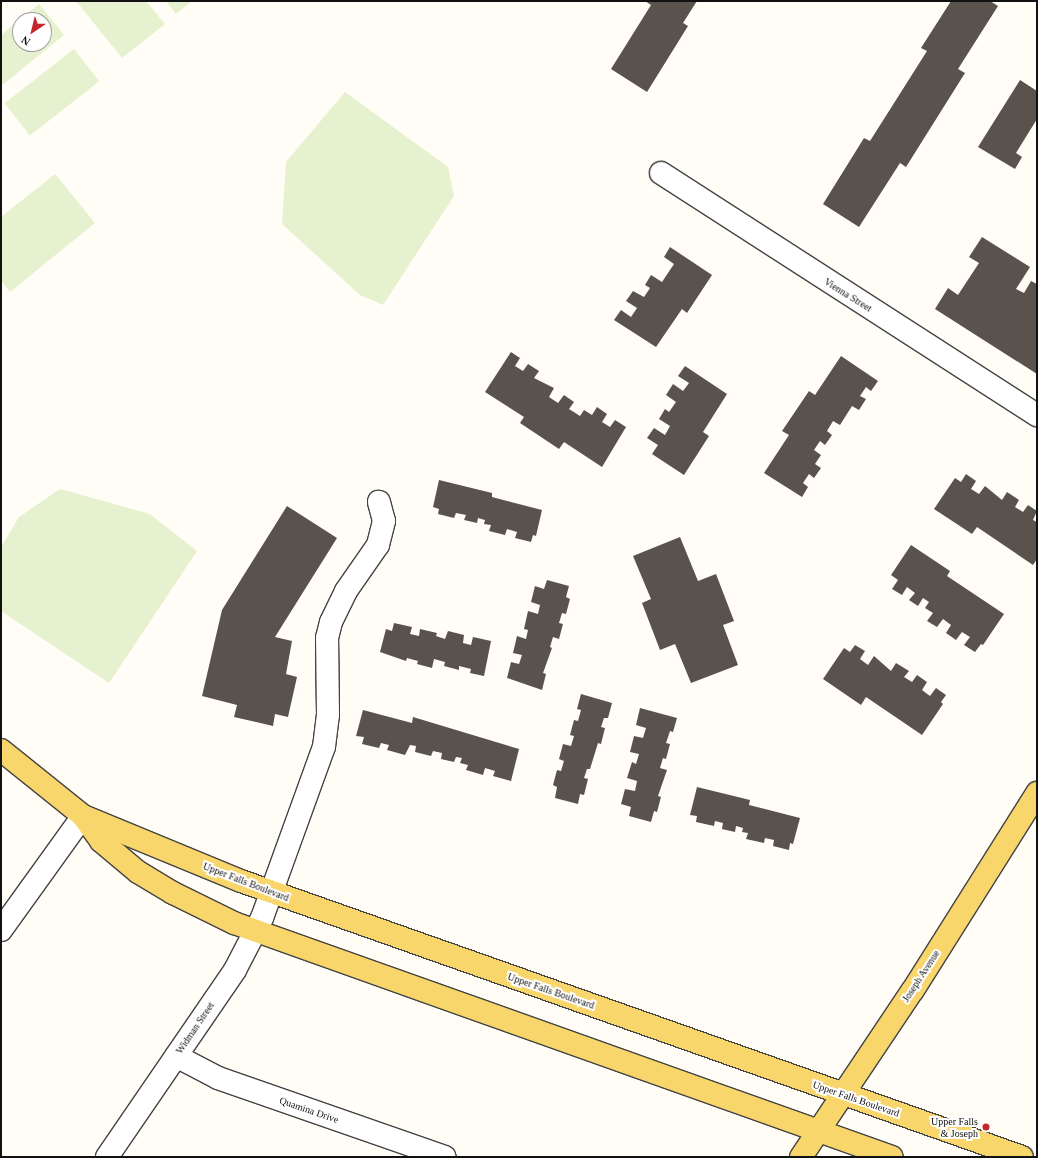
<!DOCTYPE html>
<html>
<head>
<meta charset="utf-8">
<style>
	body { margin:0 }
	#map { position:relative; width:1038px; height:1158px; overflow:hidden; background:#fffdf5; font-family:Georgia,serif }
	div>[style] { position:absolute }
	.pitch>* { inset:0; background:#e6f2cf; transform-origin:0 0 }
	.building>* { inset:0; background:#5a524d }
	.roads { filter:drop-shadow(1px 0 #444) drop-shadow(-1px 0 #444) drop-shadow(0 1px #444) drop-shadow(0 -1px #444) }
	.minor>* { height:22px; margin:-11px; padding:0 11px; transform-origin:11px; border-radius:11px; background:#fff }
	.major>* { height:22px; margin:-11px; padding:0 11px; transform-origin:11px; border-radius:11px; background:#f9d66b }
	.dots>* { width:11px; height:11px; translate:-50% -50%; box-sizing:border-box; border:2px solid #fff; border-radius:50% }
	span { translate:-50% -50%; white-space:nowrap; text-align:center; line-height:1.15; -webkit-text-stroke:4px #fff; paint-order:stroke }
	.street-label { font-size:10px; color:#111 }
	.poi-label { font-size:10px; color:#111 }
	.right { translate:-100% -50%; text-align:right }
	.frame { position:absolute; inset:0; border:2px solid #111; pointer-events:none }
	.north { position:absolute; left:12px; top:12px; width:40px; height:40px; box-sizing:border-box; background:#fff; border:1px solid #a0a0a0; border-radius:50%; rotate:215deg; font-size:11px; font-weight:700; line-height:16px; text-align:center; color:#111 }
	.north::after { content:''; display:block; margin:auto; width:14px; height:18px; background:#c4262e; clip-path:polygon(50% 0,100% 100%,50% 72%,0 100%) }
</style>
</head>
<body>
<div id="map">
	<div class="pitch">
		<div style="clip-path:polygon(76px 1px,146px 1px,165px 24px,122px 58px)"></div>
		<div style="clip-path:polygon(166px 1px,192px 1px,176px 14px)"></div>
		<div style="clip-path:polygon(evenodd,39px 4px,64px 35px,1px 86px,1px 35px,39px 4px,20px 20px,44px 20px,44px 44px,20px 44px,20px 20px)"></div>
		<div style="left:74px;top:49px;width:41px;height:88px;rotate:52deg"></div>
		<div style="clip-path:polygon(345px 92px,448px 167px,454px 196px,383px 305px,360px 295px,282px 224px,286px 162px)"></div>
		<div style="clip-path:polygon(55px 174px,95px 223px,10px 292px,1px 281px,1px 217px)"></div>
		<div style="clip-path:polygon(60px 489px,150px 514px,197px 551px,109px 683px,1px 611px,1px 547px,19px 517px)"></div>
	</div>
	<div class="building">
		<div style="clip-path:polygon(645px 1px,697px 1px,683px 23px,688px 26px,647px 92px,611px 69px,651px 5px)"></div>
		<div style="clip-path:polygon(951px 1px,990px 1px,998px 6px,958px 69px,965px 73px,906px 167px,900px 163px,859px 227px,823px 204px,864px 138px,870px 141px,927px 51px,921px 48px)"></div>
		<div style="clip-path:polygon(1020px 80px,1037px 91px,1037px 119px,1016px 153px,1022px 157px,1015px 169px,978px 147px)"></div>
		<div style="clip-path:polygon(982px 237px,1030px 267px,1016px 289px,1024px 293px,1031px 281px,1037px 284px,1037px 374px,935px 309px,948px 288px,958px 295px,979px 263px,969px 257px)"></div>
		<div style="clip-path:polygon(670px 247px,712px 275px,687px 313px,682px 309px,656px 347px,614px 320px,621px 310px,631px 317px,637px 308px,626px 301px,633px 291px,644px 297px,650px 288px,645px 285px,651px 275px,662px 282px,674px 264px,664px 257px)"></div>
		<div style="clip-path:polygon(511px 352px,520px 358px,515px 366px,523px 371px,528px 364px,539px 371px,534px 378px,554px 388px,549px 397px,558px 403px,564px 395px,574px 402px,569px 409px,580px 416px,584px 410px,592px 415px,597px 407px,607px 414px,602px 422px,610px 427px,615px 420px,626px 427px,602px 467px,564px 442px,559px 449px,520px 423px,524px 417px,485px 392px)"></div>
		<div style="clip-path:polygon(841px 356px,878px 381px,871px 391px,866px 387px,860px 396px,866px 399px,859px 410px,852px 406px,840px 425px,833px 421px,827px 431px,832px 435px,825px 445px,820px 441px,814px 450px,821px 455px,815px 464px,821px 468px,814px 478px,809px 474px,803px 483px,808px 487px,802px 497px,764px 473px,789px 435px,782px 431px,809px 391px,815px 395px)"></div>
		<div style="clip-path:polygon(685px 366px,727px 394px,703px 432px,709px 436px,684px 475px,652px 454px,658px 445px,647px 438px,654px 428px,665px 435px,670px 426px,659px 419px,665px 409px,669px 412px,676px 402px,666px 395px,673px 384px,683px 391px,689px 383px,678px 376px)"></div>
		<div style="clip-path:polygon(966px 474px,976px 481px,971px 489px,979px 494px,985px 486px,1002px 500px,1007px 492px,1019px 500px,1015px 507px,1023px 512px,1028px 505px,1037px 511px,1033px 520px,1037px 522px,1037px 559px,1033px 565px,977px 527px,972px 534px,934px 509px,955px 478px,961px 482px)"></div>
		<div style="clip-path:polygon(439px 480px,492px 493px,492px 497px,542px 510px,536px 536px,533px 535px,531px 542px,515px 538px,517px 532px,507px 529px,505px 535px,489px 531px,491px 525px,484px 524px,485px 520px,478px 518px,477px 523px,464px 520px,466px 515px,456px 513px,454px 518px,438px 514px,439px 509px,433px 507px)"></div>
		<div style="clip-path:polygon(287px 506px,337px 538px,275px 637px,292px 641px,286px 674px,297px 677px,288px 717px,275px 714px,273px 726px,234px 717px,237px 705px,202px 696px,222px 610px)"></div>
		<div style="clip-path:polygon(680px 537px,698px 581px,716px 574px,734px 621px,723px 625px,738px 665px,691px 683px,675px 644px,660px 650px,642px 603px,651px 599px,633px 556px)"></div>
		<div style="clip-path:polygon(911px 545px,950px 571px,947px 576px,1004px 614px,983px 645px,981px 644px,975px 652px,964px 645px,970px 637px,962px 632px,956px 640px,946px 633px,951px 625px,943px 619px,937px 627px,927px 621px,933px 613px,925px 608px,929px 602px,923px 598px,918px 606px,909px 600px,915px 593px,907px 587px,902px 595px,892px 589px,898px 580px,891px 575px)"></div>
		<div style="clip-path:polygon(547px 580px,569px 586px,566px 597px,570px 599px,566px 614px,562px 613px,559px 623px,563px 624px,559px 639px,553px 637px,550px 647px,552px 648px,543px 673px,546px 674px,542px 690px,507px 678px,511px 662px,519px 664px,522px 655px,513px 653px,517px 636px,526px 639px,528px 630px,524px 629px,528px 611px,538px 614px,540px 605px,531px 602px,535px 586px,544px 589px)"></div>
		<div style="clip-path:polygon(394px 623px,412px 627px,410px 634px,419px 636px,420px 629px,437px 633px,436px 636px,445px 639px,448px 631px,464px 635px,463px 643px,471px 645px,473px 637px,491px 641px,484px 676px,470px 673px,471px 669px,459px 666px,459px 670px,444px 666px,445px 662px,434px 659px,432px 668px,417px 664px,418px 661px,407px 658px,406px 661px,380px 652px,386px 629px,392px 631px)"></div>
		<div style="clip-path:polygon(855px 645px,865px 651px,860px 659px,868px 665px,874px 656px,891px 671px,896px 663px,909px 671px,904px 677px,912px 682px,917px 675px,927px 682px,922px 690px,930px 696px,936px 688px,946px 695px,941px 702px,943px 704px,922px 735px,866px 697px,861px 705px,823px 679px,844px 648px,850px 652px)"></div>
		<div style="clip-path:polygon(581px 694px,612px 703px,608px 718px,604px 718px,601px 727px,605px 728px,601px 744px,598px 743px,590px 769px,587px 769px,584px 778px,588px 779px,584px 795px,580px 794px,578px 804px,555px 798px,557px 787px,553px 785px,557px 770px,561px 771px,564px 761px,559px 759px,563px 744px,571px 746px,574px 736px,570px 735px,574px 720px,578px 721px,581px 710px,577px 709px)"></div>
		<div style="clip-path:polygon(640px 708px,677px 718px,673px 732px,670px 731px,666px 743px,670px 744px,666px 759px,663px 758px,660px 768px,667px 770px,658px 796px,661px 797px,657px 812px,654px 811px,651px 822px,629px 816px,631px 807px,621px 804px,625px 789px,635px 791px,637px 781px,627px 778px,632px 762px,636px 764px,639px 754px,630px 752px,634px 736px,643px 738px,646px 728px,636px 725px)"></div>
		<div style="clip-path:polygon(363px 710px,412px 723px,413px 717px,519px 749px,511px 781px,493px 776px,495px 771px,485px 768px,483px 775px,466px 770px,468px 765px,460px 763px,462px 758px,456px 757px,454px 762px,441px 759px,442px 753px,433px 751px,431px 756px,415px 752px,416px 746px,410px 745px,405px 755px,387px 750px,389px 745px,381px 743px,379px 748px,362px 744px,364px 737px,356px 736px)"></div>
		<div style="clip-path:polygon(697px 787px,750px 800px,749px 805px,800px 818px,793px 844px,790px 843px,789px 850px,773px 846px,774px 840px,765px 838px,764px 843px,746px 839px,748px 833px,742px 832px,743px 828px,736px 826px,735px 832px,722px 829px,723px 823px,715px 821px,714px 826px,696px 822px,697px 816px,690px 815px)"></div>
	</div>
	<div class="roads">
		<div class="minor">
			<div style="left:661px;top:173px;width:447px;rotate:32.8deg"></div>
			<div style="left:1px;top:930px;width:140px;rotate:-54.3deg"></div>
			<div style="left:176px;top:1056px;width:47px;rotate:27.6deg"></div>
			<div style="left:218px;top:1078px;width:240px;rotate:19.2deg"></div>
			<div style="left:107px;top:1157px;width:227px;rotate:-55.6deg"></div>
			<div style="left:235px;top:970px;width:59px;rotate:-62.6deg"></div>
			<div style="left:262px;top:918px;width:182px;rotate:-70.1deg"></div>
			<div style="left:324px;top:747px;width:32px;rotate:-83deg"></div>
			<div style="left:328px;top:715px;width:77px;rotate:-90.7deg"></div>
			<div style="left:327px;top:638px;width:16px;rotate:-76deg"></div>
			<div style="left:331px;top:622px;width:34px;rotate:-64deg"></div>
			<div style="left:346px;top:591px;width:56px;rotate:-55.2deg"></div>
			<div style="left:378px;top:545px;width:25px;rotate:-76deg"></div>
			<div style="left:384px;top:521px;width:20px;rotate:-105deg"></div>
		</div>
		<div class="major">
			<div style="left:1px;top:750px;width:105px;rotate:38.8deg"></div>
			<div style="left:83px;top:816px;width:171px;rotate:22.4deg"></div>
			<div style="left:241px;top:881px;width:828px;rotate:19.46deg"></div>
			<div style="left:83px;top:816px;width:31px;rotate:54deg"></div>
			<div style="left:101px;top:841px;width:48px;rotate:40deg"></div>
			<div style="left:138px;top:872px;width:41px;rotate:31deg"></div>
			<div style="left:173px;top:893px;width:68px;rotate:26.2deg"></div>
			<div style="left:234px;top:923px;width:698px;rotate:19.58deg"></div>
			<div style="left:801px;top:1157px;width:201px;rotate:-56.2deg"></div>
			<div style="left:913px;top:990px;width:233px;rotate:-57.8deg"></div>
		</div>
	</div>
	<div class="dots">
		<div style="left:986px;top:1127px;background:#c4262e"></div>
	</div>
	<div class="street-label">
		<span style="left:848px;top:295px;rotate:32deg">Vienna Street</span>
		<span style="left:246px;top:882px;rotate:21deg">Upper Falls Boulevard</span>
		<span style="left:921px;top:976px;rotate:-57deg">Joseph Avenue</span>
		<span style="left:551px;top:991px;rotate:19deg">Upper Falls Boulevard</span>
		<span style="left:195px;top:1028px;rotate:-56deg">Widman Street</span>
		<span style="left:856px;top:1099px;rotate:19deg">Upper Falls Boulevard</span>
		<span style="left:309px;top:1110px;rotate:19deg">Quamina Drive</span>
	</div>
	<div class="poi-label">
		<span class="right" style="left:978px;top:1127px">Upper Falls<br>&amp; Joseph</span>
	</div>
	<div class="frame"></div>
	<div class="north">N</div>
</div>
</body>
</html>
